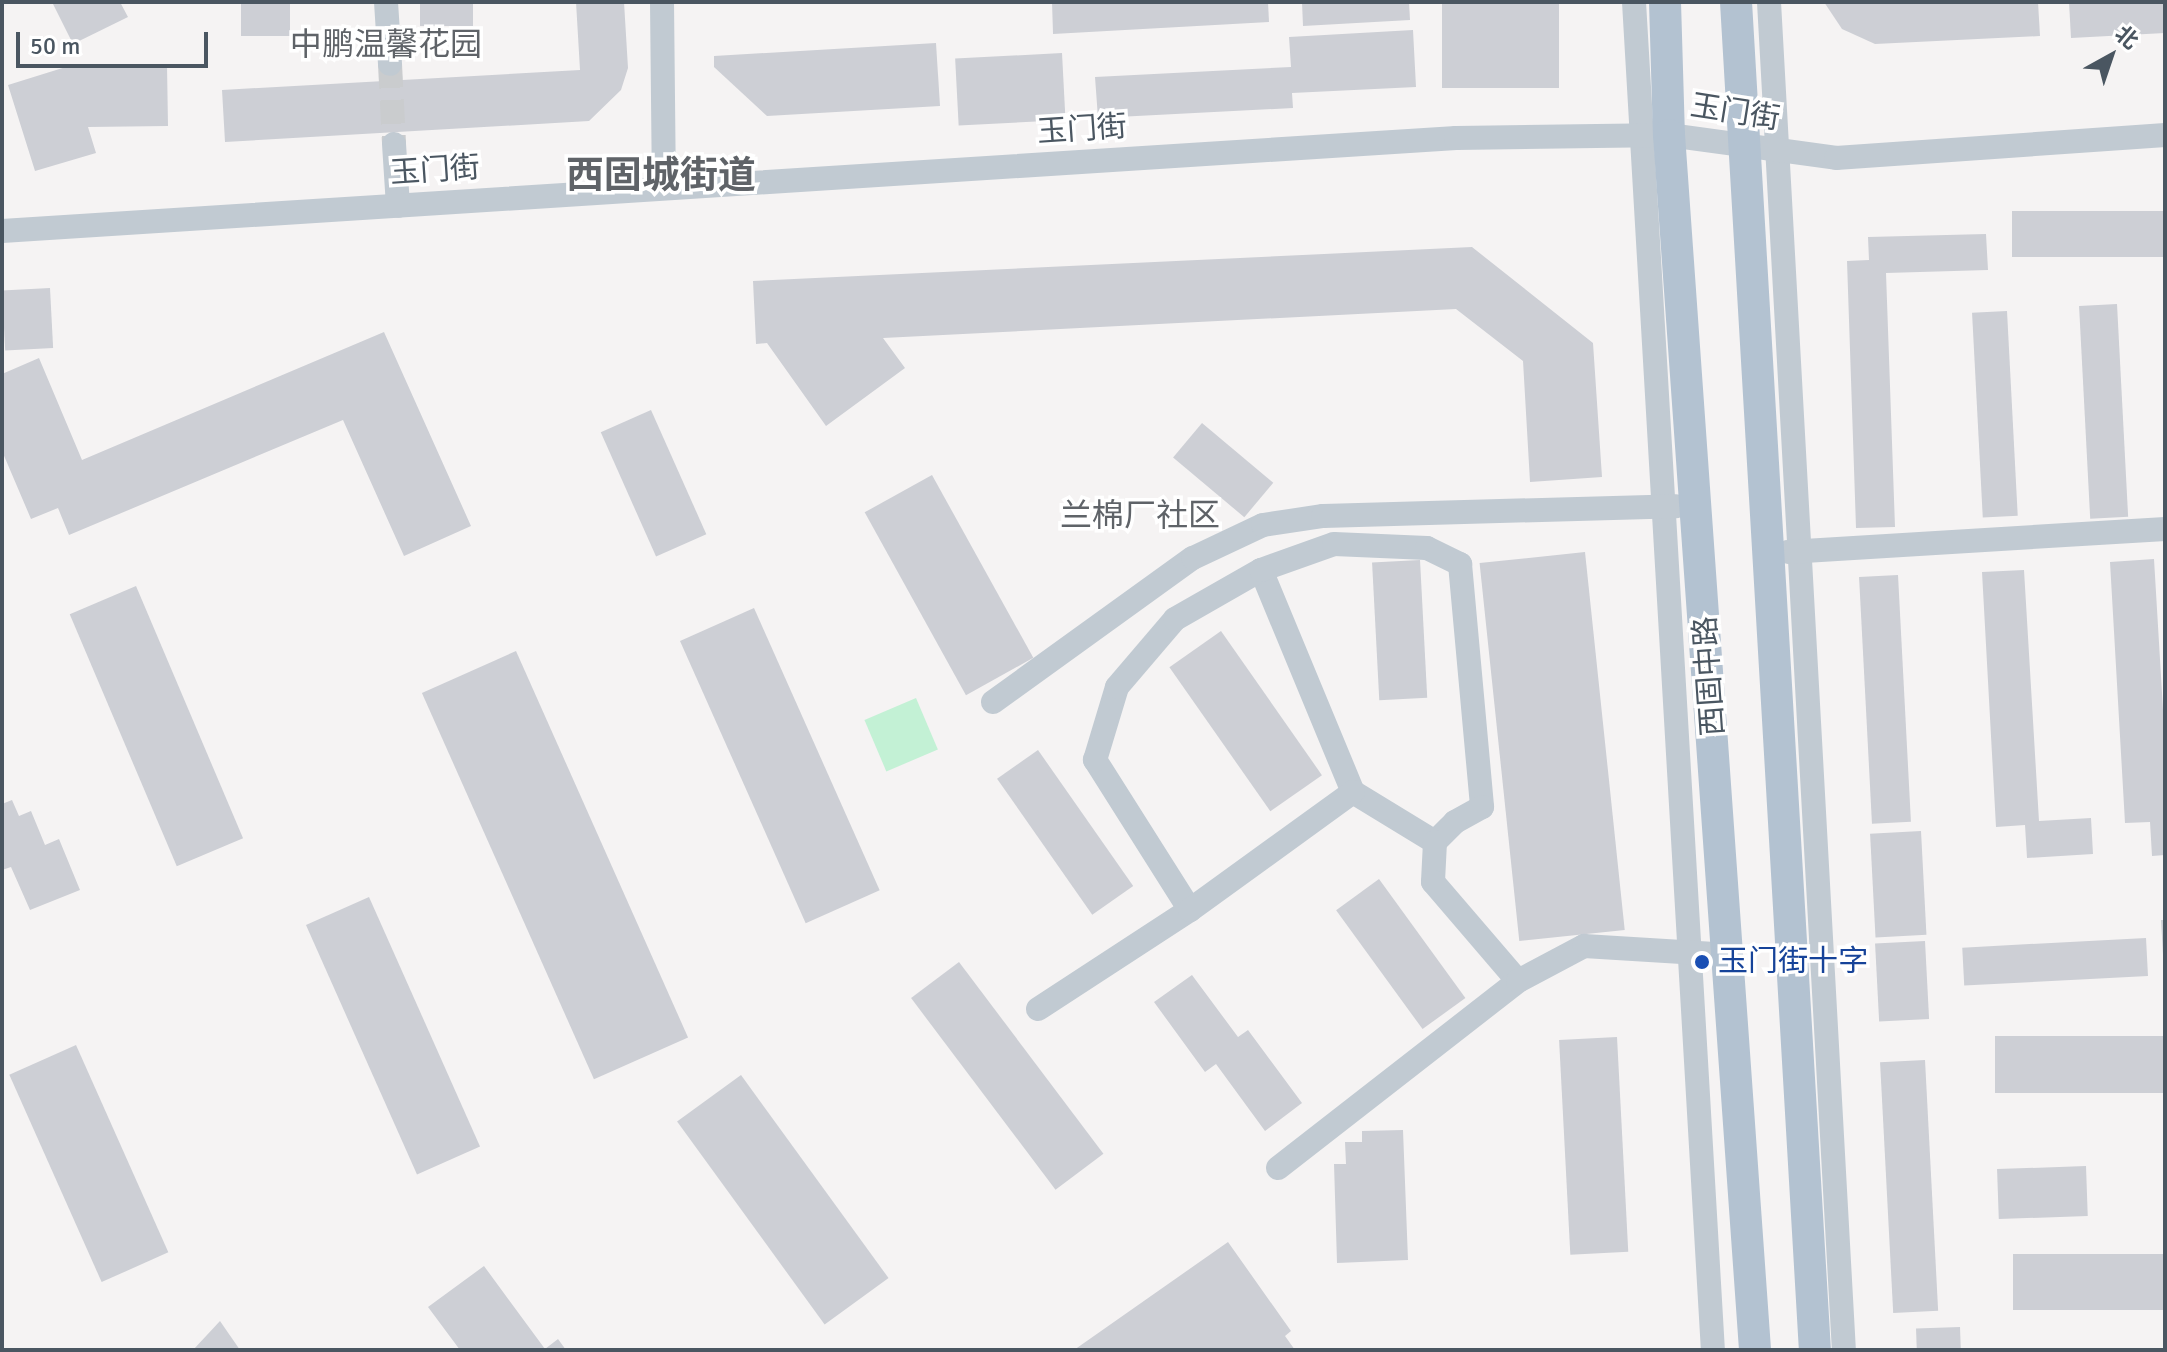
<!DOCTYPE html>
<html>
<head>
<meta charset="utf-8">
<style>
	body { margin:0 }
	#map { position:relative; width:2167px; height:1352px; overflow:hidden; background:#f5f3f3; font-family:Signika,"Noto Sans SC",sans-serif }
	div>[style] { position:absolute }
	.green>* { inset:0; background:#c3f1d5; transform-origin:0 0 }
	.building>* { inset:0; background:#cdcfd5; transform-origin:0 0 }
	.minor-tunnel>* { height:24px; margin-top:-12px; transform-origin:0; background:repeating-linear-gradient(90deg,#caccce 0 24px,transparent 0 36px) }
	.minor>* { height:24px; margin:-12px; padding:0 12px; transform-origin:12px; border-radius:12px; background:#c1cad2 }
	.major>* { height:32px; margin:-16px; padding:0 16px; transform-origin:16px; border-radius:16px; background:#b3c2d1 }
	.dots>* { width:22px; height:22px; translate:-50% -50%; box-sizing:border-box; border:4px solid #fff; border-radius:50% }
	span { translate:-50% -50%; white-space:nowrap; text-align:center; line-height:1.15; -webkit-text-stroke:7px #fff; paint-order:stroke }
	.street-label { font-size:30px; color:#4a5661 }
	.transit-label { font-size:30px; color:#164399 }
	.left { translate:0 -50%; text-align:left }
	.neighbourhood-label { font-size:32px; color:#5f6368 }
	.district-label { font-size:38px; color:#5f6368; font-weight:700 }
	.frame { position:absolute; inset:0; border:4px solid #4a5661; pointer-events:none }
	.north { position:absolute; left:2071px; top:16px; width:80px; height:80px; -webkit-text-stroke:6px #fff; paint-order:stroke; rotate:40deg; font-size:22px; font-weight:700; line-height:32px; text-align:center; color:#4a5661 }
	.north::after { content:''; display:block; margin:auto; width:28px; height:36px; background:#4a5661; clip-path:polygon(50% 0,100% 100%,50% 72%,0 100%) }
	.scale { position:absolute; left:16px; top:32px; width:192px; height:36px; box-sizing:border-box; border:4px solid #4a5661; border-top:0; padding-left:10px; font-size:24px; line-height:28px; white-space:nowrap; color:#4a5661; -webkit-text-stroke:6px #fff; paint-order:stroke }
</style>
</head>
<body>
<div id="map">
	<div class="green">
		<div style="left:916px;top:698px;width:56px;height:56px;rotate:67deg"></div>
	</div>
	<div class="building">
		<div style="clip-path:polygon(52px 2px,120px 2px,128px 17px,73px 44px)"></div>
		<div style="left:241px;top:2px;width:49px;height:34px"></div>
		<div style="left:420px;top:2px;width:53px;height:24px"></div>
		<div style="clip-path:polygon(576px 2px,624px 2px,628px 68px,621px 90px,589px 121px,225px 142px,222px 90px,580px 70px)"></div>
		<div style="clip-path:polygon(1052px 2px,1268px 2px,1269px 22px,1053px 34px)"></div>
		<div style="clip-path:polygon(1302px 2px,1409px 2px,1410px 20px,1303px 26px)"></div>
		<div style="left:1442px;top:2px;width:117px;height:86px"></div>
		<div style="clip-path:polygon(1824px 2px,2038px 2px,2040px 36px,1875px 44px,1842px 29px)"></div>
		<div style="clip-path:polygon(2069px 2px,2165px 2px,2165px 33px,2071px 38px)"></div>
		<div style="clip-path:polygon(1413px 30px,1416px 87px,1292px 93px,1293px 108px,1098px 118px,1095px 77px,1291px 67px,1289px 37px)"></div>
		<div style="clip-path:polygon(936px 43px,940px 106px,767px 116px,714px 67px,714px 56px)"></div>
		<div style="left:1062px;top:53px;width:67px;height:107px;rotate:87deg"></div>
		<div style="clip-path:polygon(167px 65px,168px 126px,88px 127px,96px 153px,35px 171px,8px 85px,69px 66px)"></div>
		<div style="left:2165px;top:211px;width:46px;height:153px;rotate:90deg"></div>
		<div style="clip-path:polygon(1986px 234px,1988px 270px,1886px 273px,1895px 527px,1856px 528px,1847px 261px,1869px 260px,1868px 237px)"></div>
		<div style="clip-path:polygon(1472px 247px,1593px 343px,1602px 477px,1530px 482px,1523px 361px,1456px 309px,883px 338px,905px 368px,826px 426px,767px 343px,756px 344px,753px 281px)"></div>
		<div style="left:50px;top:288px;width:60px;height:48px;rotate:87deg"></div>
		<div style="left:2117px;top:304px;width:213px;height:38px;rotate:87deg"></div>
		<div style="left:2007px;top:311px;width:205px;height:35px;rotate:87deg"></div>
		<div style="clip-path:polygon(384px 332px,471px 526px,404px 556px,343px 420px,69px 535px,58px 508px,31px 519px,2px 451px,2px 374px,39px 358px,82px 460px)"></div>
		<div style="left:651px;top:410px;width:136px;height:55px;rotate:66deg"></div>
		<div style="left:1202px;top:423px;width:93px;height:45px;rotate:40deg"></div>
		<div style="left:932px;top:475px;width:209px;height:77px;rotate:61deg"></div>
		<div style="left:1585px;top:552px;width:380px;height:106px;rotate:84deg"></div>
		<div style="clip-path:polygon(2154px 559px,2165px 743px,2165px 855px,2152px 856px,2150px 822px,2125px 823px,2110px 562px)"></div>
		<div style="left:1420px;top:560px;width:138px;height:48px;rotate:87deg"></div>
		<div style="clip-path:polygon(2024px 570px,2039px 821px,2091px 818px,2093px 854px,2027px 858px,2025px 825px,1996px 827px,1982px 572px)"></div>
		<div style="left:1898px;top:575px;width:247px;height:39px;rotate:87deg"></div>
		<div style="left:136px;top:586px;width:274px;height:72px;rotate:67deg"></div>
		<div style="left:754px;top:608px;width:309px;height:81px;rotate:66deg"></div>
		<div style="left:1221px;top:631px;width:176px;height:63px;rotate:55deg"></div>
		<div style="left:516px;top:651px;width:423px;height:103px;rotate:66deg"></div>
		<div style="left:1038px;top:750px;width:166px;height:50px;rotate:55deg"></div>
		<div style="clip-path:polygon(12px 800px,19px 816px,31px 811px,45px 845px,59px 839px,80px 890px,30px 910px,11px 867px,2px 870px,2px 804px)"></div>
		<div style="left:1921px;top:831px;width:104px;height:51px;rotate:87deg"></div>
		<div style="left:1379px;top:879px;width:147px;height:53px;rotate:54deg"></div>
		<div style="left:369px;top:897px;width:273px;height:69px;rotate:66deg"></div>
		<div style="clip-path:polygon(2161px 920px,2165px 920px,2165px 955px,2163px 955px)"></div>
		<div style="left:2146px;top:938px;width:38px;height:184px;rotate:87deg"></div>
		<div style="left:1925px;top:941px;width:78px;height:50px;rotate:87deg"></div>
		<div style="left:959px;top:962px;width:240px;height:60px;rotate:53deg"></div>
		<div style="clip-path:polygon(1192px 975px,1238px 1037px,1248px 1030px,1302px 1103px,1265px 1131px,1216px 1064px,1205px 1072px,1154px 1002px)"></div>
		<div style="left:2165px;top:1036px;width:57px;height:170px;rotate:90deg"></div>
		<div style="left:1617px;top:1037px;width:215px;height:58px;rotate:87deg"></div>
		<div style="left:76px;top:1045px;width:227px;height:73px;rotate:66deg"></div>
		<div style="left:1925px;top:1060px;width:251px;height:45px;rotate:87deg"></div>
		<div style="left:741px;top:1075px;width:251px;height:79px;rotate:54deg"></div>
		<div style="clip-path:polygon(1403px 1130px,1408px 1260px,1337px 1263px,1334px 1164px,1346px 1164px,1345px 1142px,1362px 1142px,1362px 1131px)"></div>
		<div style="left:2086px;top:1166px;width:50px;height:89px;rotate:88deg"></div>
		<div style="clip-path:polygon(1228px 1242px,1291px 1331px,1285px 1336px,1295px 1350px,1074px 1350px)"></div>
		<div style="left:2165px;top:1254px;width:56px;height:152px;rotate:90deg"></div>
		<div style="clip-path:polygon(484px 1266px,545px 1349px,558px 1339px,566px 1350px,460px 1350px,428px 1307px)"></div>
		<div style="clip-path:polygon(220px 1321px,240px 1350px,193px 1350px)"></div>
		<div style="left:1960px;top:1327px;width:23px;height:44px;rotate:88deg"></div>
	</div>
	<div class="minor-tunnel">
		<div style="left:390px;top:64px;width:80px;rotate:87.1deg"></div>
	</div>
	<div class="minor">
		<div style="left:386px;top:2px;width:62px;rotate:86.3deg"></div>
		<div style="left:662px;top:2px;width:186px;rotate:89.4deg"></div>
		<div style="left:1634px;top:2px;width:1350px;rotate:86.65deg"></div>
		<div style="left:1769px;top:2px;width:1350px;rotate:86.82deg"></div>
		<div style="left:394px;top:144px;width:62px;rotate:86.3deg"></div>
		<div style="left:2px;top:231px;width:1457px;rotate:-3.66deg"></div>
		<div style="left:1456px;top:138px;width:213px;rotate:-0.8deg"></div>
		<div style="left:1669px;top:135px;width:169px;rotate:7.8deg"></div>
		<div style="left:1836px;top:158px;width:330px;rotate:-4deg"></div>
		<div style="left:1788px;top:552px;width:378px;rotate:-3.5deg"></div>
		<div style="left:1261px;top:570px;width:240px;rotate:67.5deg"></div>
		<div style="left:1353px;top:792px;width:96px;rotate:31.4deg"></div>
		<div style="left:993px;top:702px;width:246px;rotate:-35.8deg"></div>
		<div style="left:1193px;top:558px;width:77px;rotate:-25.2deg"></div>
		<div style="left:1263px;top:525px;width:61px;rotate:-8.5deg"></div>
		<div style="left:1323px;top:516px;width:353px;rotate:-1.6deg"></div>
		<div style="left:1190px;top:910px;width:178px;rotate:-122.3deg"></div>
		<div style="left:1095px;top:760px;width:76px;rotate:-73.2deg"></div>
		<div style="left:1117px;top:687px;width:89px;rotate:-49.5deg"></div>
		<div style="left:1175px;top:619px;width:99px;rotate:-29.7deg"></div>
		<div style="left:1261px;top:570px;width:77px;rotate:-19.6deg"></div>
		<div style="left:1334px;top:544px;width:93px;rotate:2.5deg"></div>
		<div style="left:1427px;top:548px;width:37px;rotate:26deg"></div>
		<div style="left:1460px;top:564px;width:244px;rotate:84.8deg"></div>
		<div style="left:1482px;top:807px;width:31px;rotate:151deg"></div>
		<div style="left:1455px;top:822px;width:28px;rotate:135deg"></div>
		<div style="left:1435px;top:842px;width:40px;rotate:92.9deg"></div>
		<div style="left:1433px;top:882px;width:130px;rotate:49.4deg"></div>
		<div style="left:1038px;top:1009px;width:181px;rotate:-33.1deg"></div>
		<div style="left:1190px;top:910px;width:201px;rotate:-35.9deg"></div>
		<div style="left:1278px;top:1168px;width:304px;rotate:-37.9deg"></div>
		<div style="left:1518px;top:981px;width:75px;rotate:-27.9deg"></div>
		<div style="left:1584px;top:946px;width:147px;rotate:3.5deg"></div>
	</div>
	<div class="major">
		<div style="left:1665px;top:2px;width:133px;rotate:88.3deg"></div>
		<div style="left:1669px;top:135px;width:1218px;rotate:85.95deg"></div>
		<div style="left:1736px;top:2px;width:1350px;rotate:86.65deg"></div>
	</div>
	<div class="dots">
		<div style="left:1702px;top:962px;background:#1a4fb4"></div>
	</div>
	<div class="street-label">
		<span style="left:1735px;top:113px;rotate:9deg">玉门街</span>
		<span style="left:1082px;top:130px;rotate:-4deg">玉门街</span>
		<span style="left:435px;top:171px;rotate:-4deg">玉门街</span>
		<span style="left:1710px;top:676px;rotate:-94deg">西固中路</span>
	</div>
	<div class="transit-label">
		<span class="left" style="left:1718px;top:962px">玉门街十字</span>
	</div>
	<div class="neighbourhood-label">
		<span style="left:386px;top:45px">中鹏温馨花园</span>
		<span style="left:1140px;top:516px">兰棉厂社区</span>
	</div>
	<div class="district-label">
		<span style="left:661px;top:176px">西固城街道</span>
	</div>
	<div class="frame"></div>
	<div class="north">北</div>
	<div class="scale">50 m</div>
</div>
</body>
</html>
